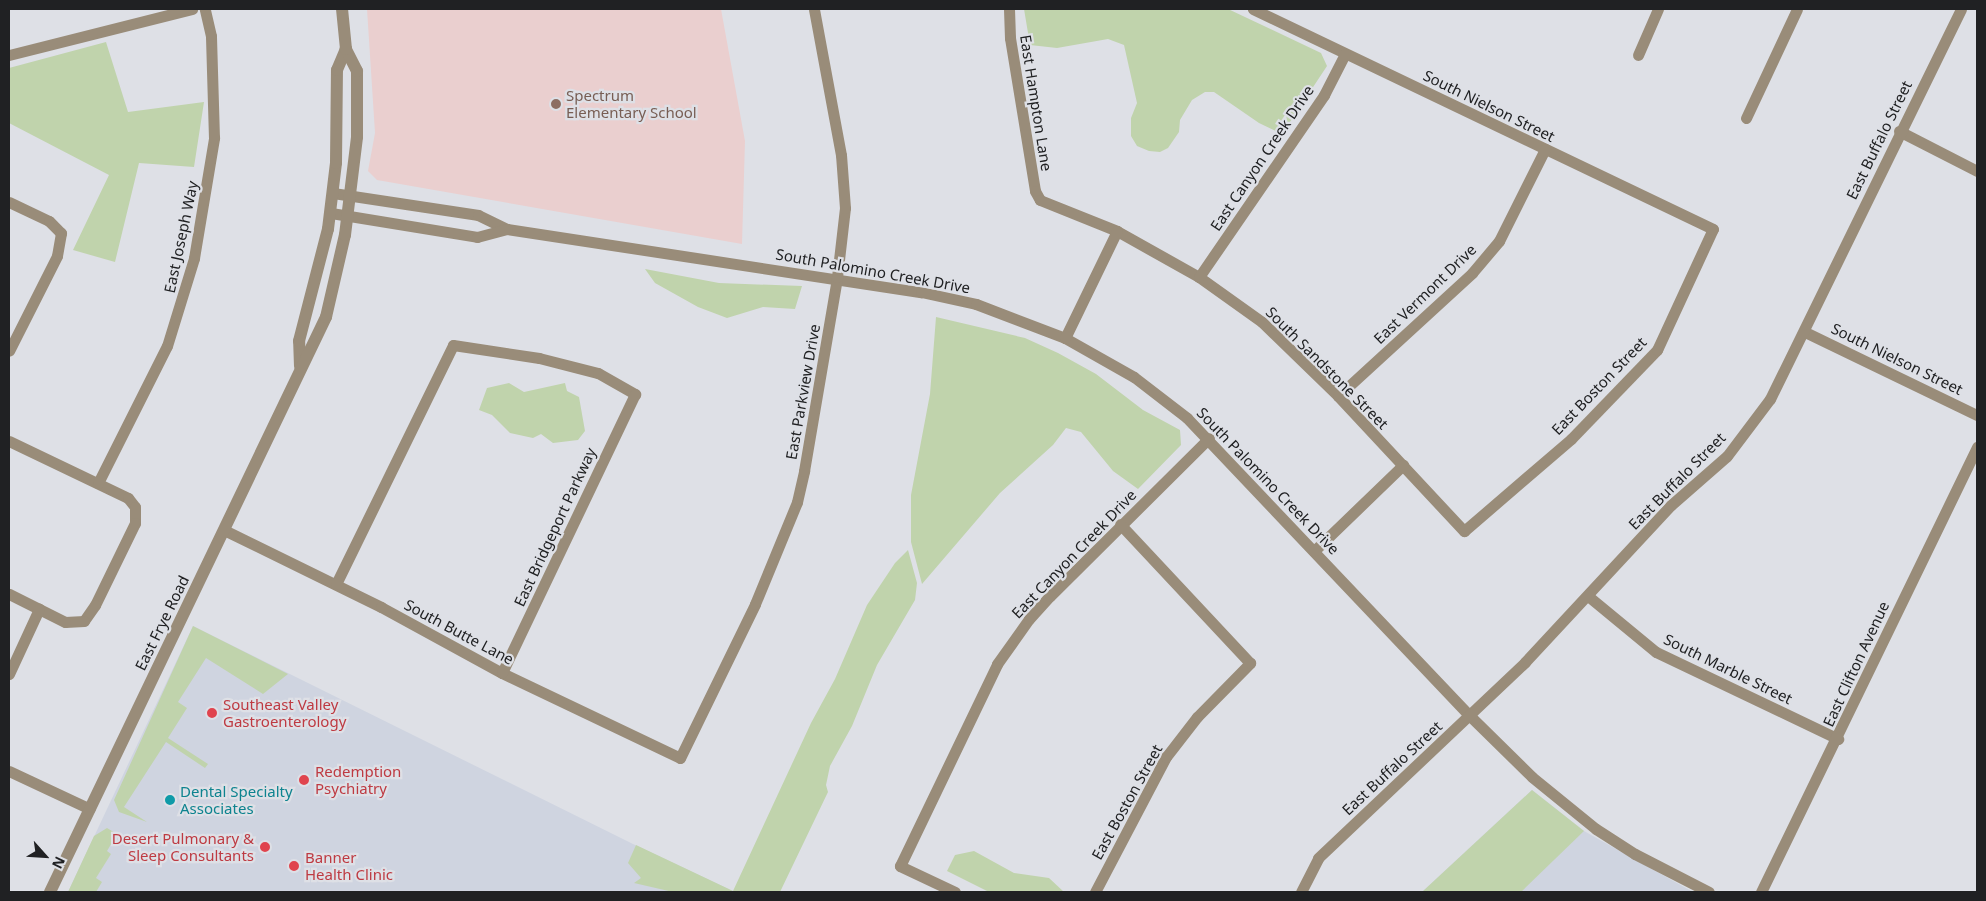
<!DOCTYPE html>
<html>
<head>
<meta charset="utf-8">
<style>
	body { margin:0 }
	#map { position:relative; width:1986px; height:901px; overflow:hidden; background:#dee0e6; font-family:"Noto Sans",sans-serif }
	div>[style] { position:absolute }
	.built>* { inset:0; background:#cfd4e0 }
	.education>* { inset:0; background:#eacfcf }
	.green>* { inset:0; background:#c0d3ac }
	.minor>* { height:11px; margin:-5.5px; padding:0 5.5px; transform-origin:5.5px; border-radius:5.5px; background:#998c79 }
	.tertiary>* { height:12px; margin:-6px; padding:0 6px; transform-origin:6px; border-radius:6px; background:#998c79 }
	.dots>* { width:14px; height:14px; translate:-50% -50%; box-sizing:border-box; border:2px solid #dee0e6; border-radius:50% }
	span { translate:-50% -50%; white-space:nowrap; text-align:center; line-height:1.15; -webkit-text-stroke:4.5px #dee0e6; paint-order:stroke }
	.education-label { font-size:15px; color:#785e54 }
	.left { translate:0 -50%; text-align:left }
	.street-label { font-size:15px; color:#202123 }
	.health-label { font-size:15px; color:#be3a42 }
	.right { translate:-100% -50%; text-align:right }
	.culture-label { font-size:15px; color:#0d838f }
	.frame { position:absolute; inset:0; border:10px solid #202123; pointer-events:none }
	.north { position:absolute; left:20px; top:831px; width:50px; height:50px; -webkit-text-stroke:4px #dee0e6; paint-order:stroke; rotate:116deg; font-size:14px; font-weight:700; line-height:20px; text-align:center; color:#202123 }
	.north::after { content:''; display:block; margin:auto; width:18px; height:22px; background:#202123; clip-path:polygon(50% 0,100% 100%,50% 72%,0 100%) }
</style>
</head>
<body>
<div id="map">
	<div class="built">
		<div style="clip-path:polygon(193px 626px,633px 844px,735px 892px,68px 892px)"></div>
		<div style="clip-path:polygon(1532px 790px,1584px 831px,1693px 892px,1422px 892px)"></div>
	</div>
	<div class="education">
		<div style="clip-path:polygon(367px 9px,721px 9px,745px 141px,742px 244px,377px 180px,368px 171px,375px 133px)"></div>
	</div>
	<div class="green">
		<div style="clip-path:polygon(1024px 9px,1228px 9px,1321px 53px,1327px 66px,1282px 134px,1259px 123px,1214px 92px,1205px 92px,1192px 100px,1180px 120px,1179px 132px,1168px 148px,1160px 152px,1149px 151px,1137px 146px,1131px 136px,1131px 118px,1137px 103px,1124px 45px,1108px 39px,1057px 48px,1030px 45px)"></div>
		<div style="clip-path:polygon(106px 42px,128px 112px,204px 102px,194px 167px,139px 163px,115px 262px,73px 250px,109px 175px,9px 123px,9px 68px)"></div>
		<div style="clip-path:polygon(645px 269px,719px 283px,802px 286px,795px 309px,763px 307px,727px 318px,698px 307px,655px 283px)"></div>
		<div style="clip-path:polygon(936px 317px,1025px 338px,1058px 353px,1096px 374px,1143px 410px,1180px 430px,1181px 445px,1138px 489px,1113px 471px,1081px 432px,1066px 428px,1053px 445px,1000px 493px,922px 584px,911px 542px,911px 495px,930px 394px)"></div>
		<div style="clip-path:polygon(509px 383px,524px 392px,565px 383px,567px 391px,579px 397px,585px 431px,578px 440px,553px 443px,541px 434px,533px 438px,510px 433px,492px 415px,479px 410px,487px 388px)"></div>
		<div style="clip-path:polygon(908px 550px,917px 583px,915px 600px,877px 665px,852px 726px,830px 766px,826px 785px,828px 792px,780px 892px,673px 892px,634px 883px,641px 878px,628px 863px,636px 845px,733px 891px,811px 723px,835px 679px,867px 605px,895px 563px)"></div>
		<div style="clip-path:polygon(193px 626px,288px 674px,263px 694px,206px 658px,178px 702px,187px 708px,168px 738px,208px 764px,205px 768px,166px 742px,124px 807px,147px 822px,119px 812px,114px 800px)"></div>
		<div style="clip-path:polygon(1532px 790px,1584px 831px,1521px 892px,1422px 892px)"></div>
		<div style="clip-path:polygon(107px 828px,117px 834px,107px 851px,111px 854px,96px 878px,102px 882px,96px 892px,68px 892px,94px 836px)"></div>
		<div style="clip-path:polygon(974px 851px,1014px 873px,1049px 878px,1064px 892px,989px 892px,947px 871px,955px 855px)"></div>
	</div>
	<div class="minor">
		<div style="left:1009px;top:9px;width:29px;rotate:88deg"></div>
		<div style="left:1010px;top:38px;width:155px;rotate:80.7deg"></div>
		<div style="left:1035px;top:191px;width:10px;rotate:61deg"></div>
		<div style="left:1040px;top:200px;width:83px;rotate:21.9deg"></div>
		<div style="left:1117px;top:231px;width:94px;rotate:29.3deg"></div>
		<div style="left:1199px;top:277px;width:77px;rotate:35.5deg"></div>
		<div style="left:1262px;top:322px;width:106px;rotate:44.2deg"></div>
		<div style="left:1338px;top:396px;width:185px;rotate:47deg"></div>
		<div style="left:1464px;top:531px;width:141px;rotate:-40.7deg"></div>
		<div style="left:1571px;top:439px;width:124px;rotate:-46deg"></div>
		<div style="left:1657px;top:350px;width:133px;rotate:-65.2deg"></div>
		<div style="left:1713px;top:229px;width:510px;rotate:-154.44deg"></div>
		<div style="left:9px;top:55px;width:189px;rotate:-14.1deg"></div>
		<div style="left:1638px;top:55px;width:50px;rotate:-66.5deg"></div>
		<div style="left:1746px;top:118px;width:120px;rotate:-64.9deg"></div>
		<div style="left:1899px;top:131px;width:88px;rotate:27.1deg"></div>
		<div style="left:333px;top:193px;width:147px;rotate:8.6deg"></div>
		<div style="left:478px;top:215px;width:32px;rotate:26deg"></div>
		<div style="left:507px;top:229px;width:419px;rotate:8.7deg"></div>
		<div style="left:921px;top:292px;width:56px;rotate:12.3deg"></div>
		<div style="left:976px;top:304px;width:95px;rotate:20.9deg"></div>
		<div style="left:1065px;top:338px;width:79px;rotate:29.5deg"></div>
		<div style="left:1134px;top:377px;width:67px;rotate:37.7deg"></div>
		<div style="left:1187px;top:418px;width:410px;rotate:46.5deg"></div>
		<div style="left:1469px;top:715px;width:88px;rotate:44.5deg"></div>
		<div style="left:1532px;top:777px;width:82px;rotate:39.1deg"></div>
		<div style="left:1596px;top:829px;width:46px;rotate:32.7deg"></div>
		<div style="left:1635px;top:854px;width:83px;rotate:27.2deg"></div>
		<div style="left:9px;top:202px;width:44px;rotate:25.4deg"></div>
		<div style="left:49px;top:221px;width:17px;rotate:45deg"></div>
		<div style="left:61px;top:233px;width:23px;rotate:100deg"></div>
		<div style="left:57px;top:256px;width:106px;rotate:116.8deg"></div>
		<div style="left:331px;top:213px;width:148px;rotate:9.3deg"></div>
		<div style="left:477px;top:237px;width:31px;rotate:-15deg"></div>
		<div style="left:1199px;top:277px;width:221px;rotate:-55.5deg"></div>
		<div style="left:1324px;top:95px;width:46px;rotate:-62.9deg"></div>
		<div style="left:1805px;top:332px;width:191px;rotate:25.8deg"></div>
		<div style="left:1065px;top:338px;width:119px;rotate:-64.1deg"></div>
		<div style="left:1338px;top:396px;width:182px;rotate:-42.5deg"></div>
		<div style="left:1472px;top:273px;width:42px;rotate:-49.8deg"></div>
		<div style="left:1499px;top:241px;width:103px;rotate:-63.4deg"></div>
		<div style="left:9px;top:441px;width:132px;rotate:25.6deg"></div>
		<div style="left:128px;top:498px;width:11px;rotate:52deg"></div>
		<div style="left:135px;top:507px;width:16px;rotate:90deg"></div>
		<div style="left:135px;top:523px;width:91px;rotate:116deg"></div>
		<div style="left:95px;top:605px;width:19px;rotate:125deg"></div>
		<div style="left:84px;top:621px;width:19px;rotate:177deg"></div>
		<div style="left:65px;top:622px;width:63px;rotate:-153.4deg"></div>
		<div style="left:98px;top:483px;width:153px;rotate:-63.3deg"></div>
		<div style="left:167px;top:346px;width:92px;rotate:-72.9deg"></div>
		<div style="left:194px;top:258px;width:122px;rotate:-80.5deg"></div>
		<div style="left:214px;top:138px;width:102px;rotate:-91.7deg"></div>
		<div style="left:211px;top:36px;width:28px;rotate:-103deg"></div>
		<div style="left:224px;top:530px;width:175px;rotate:26.1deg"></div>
		<div style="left:381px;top:607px;width:138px;rotate:28.6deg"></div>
		<div style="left:502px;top:673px;width:197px;rotate:25.5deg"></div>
		<div style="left:680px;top:758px;width:171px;rotate:-64deg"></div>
		<div style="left:755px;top:604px;width:110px;rotate:-67.6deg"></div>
		<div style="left:797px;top:502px;width:32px;rotate:-77deg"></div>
		<div style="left:804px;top:471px;width:197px;rotate:-80.3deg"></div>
		<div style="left:837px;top:277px;width:69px;rotate:-83.4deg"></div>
		<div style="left:845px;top:208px;width:53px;rotate:-94.3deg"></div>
		<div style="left:841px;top:155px;width:148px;rotate:-100.5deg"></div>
		<div style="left:1314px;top:551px;width:124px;rotate:-44deg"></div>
		<div style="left:336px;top:584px;width:266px;rotate:-63.9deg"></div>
		<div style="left:453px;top:345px;width:87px;rotate:8.6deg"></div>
		<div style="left:539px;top:358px;width:61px;rotate:14.3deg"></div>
		<div style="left:598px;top:373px;width:43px;rotate:29.6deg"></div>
		<div style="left:635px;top:394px;width:309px;rotate:115.5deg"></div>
		<div style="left:1588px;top:596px;width:88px;rotate:39.5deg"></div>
		<div style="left:1656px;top:652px;width:202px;rotate:25.5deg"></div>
		<div style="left:9px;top:674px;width:72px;rotate:-65.2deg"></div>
		<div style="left:9px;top:771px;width:89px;rotate:25.1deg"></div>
		<div style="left:955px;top:892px;width:61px;rotate:-154.7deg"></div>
		<div style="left:900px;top:866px;width:224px;rotate:-64.3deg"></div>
		<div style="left:997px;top:664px;width:55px;rotate:-54.6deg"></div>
		<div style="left:1029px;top:619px;width:31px;rotate:-48deg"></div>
		<div style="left:1050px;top:596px;width:224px;rotate:-44.8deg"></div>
		<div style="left:1095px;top:892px;width:153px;rotate:-62.3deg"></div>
		<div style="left:1166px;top:757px;width:51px;rotate:-52.2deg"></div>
		<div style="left:1197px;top:717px;width:76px;rotate:-45.5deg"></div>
		<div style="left:1250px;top:663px;width:190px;rotate:-133.1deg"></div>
		<div style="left:1301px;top:892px;width:38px;rotate:-63deg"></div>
		<div style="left:1318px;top:858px;width:285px;rotate:-43.4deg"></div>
		<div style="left:1525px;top:662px;width:214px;rotate:-47.1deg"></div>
		<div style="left:1671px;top:505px;width:74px;rotate:-41.2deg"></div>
		<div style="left:1727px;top:456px;width:71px;rotate:-53deg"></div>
		<div style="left:1770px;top:399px;width:434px;rotate:-63.9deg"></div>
		<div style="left:1761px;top:892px;width:495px;rotate:-64.1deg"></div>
	</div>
	<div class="tertiary">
		<div style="left:300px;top:366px;width:25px;rotate:-92deg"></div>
		<div style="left:299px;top:341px;width:116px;rotate:-75.5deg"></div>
		<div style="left:328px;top:229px;width:66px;rotate:-83.1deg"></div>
		<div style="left:336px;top:163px;width:93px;rotate:-89.4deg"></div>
		<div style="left:337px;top:70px;width:23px;rotate:-67deg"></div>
		<div style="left:50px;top:892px;width:638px;rotate:-64.36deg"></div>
		<div style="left:326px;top:317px;width:84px;rotate:-77deg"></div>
		<div style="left:345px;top:235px;width:99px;rotate:-83deg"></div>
		<div style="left:357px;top:137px;width:66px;rotate:-90deg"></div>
		<div style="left:357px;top:71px;width:25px;rotate:-117deg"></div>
		<div style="left:346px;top:49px;width:40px;rotate:-95.7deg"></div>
	</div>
	<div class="dots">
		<div style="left:556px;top:104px;background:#8d6e63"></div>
		<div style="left:212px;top:713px;background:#e0444e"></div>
		<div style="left:304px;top:780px;background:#e0444e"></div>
		<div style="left:170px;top:800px;background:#0f9aa8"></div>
		<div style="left:265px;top:847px;background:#e0444e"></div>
		<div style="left:294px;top:866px;background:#e0444e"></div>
	</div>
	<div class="education-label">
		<span class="left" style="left:566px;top:104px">Spectrum<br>Elementary School</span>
	</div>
	<div class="street-label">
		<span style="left:1036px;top:103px;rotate:81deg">East Hampton Lane</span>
		<span style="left:1489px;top:106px;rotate:26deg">South Nielson Street</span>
		<span style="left:1879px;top:140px;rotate:-64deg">East Buffalo Street</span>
		<span style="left:1262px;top:158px;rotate:-56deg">East Canyon Creek Drive</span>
		<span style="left:181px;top:237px;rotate:-78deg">East Joseph Way</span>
		<span style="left:873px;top:271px;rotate:10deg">South Palomino Creek Drive</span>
		<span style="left:1425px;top:294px;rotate:-44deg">East Vermont Drive</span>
		<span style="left:1897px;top:359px;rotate:26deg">South Nielson Street</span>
		<span style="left:1327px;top:368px;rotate:45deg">South Sandstone Street</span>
		<span style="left:1599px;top:386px;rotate:-46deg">East Boston Street</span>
		<span style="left:803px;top:392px;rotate:-80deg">East Parkview Drive</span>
		<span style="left:1268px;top:481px;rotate:46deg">South Palomino Creek Drive</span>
		<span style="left:1677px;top:481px;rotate:-45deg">East Buffalo Street</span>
		<span style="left:555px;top:527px;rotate:-65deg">East Bridgeport Parkway</span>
		<span style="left:1074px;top:554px;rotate:-46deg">East Canyon Creek Drive</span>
		<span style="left:162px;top:623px;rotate:-64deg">East Frye Road</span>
		<span style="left:459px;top:632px;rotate:28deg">South Butte Lane</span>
		<span style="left:1856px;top:664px;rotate:-65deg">East Clifton Avenue</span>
		<span style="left:1728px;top:669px;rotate:26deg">South Marble Street</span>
		<span style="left:1392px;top:768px;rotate:-43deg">East Buffalo Street</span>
		<span style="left:1127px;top:802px;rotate:-61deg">East Boston Street</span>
	</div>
	<div class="health-label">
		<span class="left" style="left:223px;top:713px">Southeast Valley<br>Gastroenterology</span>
		<span class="left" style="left:315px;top:780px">Redemption<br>Psychiatry</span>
		<span class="right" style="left:254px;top:847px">Desert Pulmonary &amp;<br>Sleep Consultants</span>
		<span class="left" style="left:305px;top:866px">Banner<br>Health Clinic</span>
	</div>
	<div class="culture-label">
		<span class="left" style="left:180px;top:800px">Dental Specialty<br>Associates</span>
	</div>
	<div class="frame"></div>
	<div class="north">N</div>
</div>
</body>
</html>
